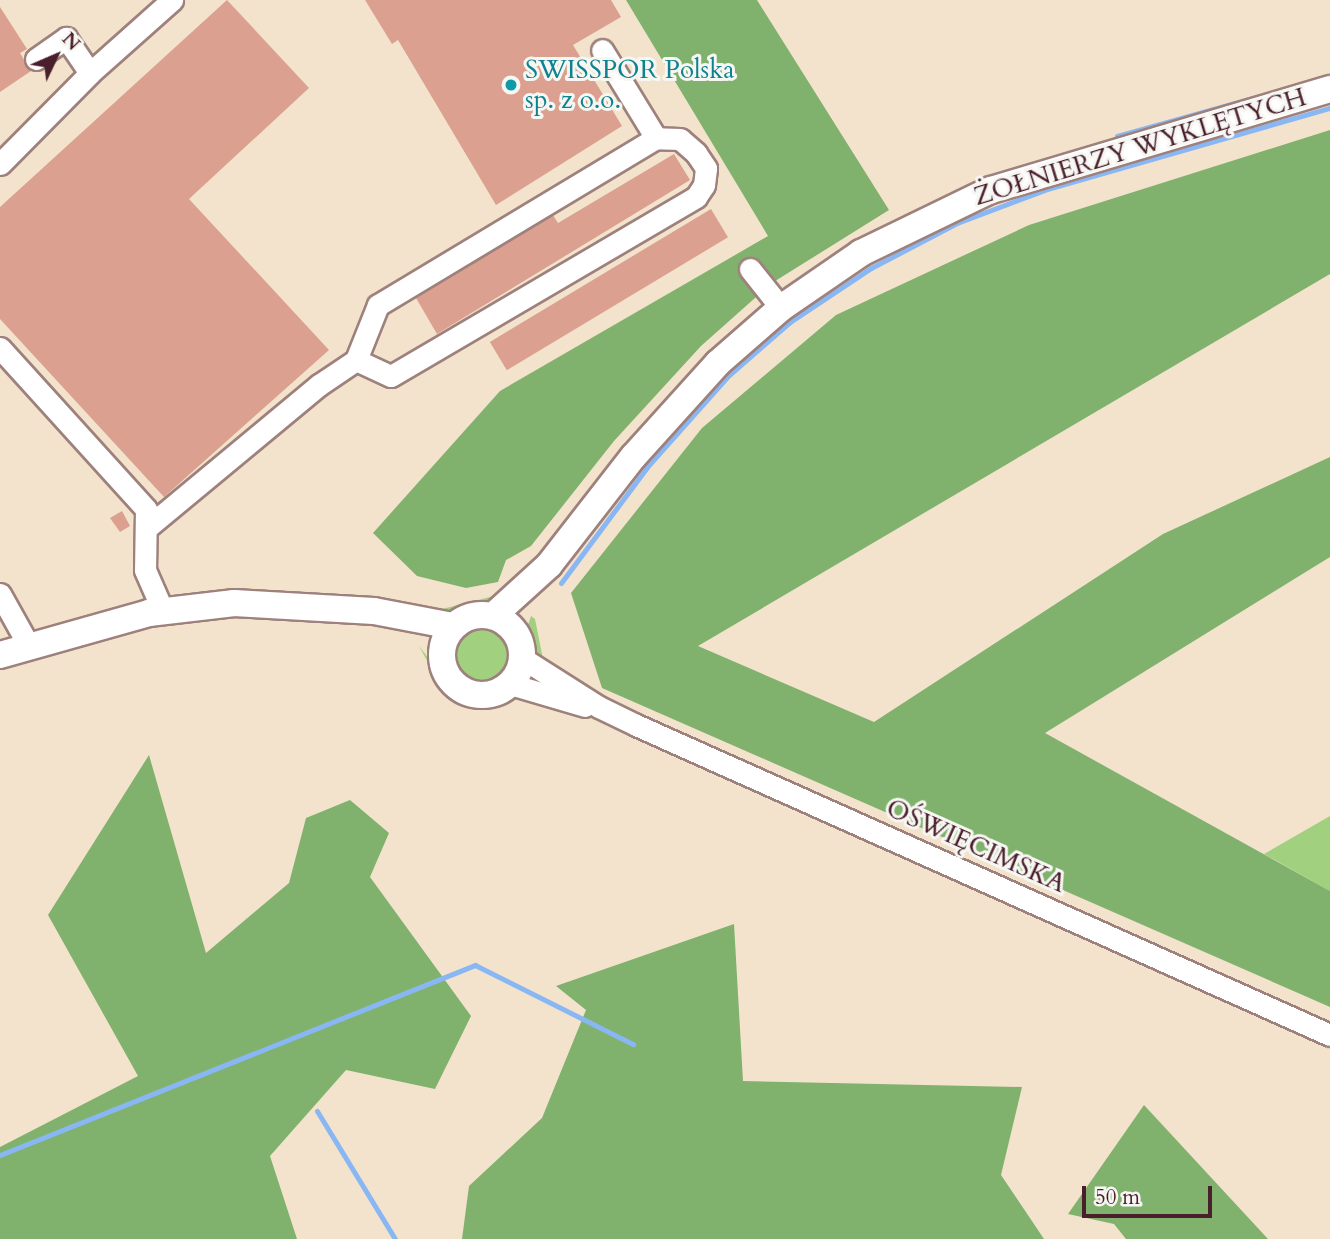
<!DOCTYPE html>
<html>
<head>
<meta charset="utf-8">
<style>
	body { margin:0 }
	#map { position:relative; width:1330px; height:1239px; overflow:hidden; background:#f3e3cc; font-family:Cardo,serif }
	div>[style] { position:absolute }
	.green>* { inset:0; background:#a1d07e }
	.round { border-radius:50% }
	.forest>* { inset:0; background:#80b26d }
	.stream>* { height:5px; margin:-2.5px; padding:0 2.5px; transform-origin:2.5px; border-radius:2.5px; background:#88b7f3 }
	.building>* { inset:0; background:#dba08f; transform-origin:0 0 }
	.roads { filter:drop-shadow(2px 0 #9e817c) drop-shadow(-2px 0 #9e817c) drop-shadow(0 2px #9e817c) drop-shadow(0 -2px #9e817c) }
	.minor>* { height:21px; margin:-10.5px; padding:0 10.5px; transform-origin:10.5px; border-radius:10.5px; background:#fff }
	.major>* { height:26px; margin:-13px; padding:0 13px; transform-origin:13px; border-radius:13px; background:#fff }
	.major>.ring { margin:-13px; padding:0; box-sizing:content-box; background:none; border:26px solid #fff; border-radius:50% }
	.dots>* { width:19px; height:19px; translate:-50% -50%; box-sizing:border-box; border:4px solid #f6f6f2; border-radius:50% }
	span { translate:-50% -50%; white-space:nowrap; text-align:center; line-height:1.15; -webkit-text-stroke:6px #f6f6f2; paint-order:stroke }
	.culture-label { font-size:26px; color:#0d838f }
	.left { translate:0 -50%; text-align:left }
	.street-label { font-size:26px; color:#4a1f2b }
	.north { position:absolute; left:21px; top:21px; width:70px; height:70px; -webkit-text-stroke:5px #f6f6f2; paint-order:stroke; rotate:46deg; font-size:19px; font-weight:700; line-height:28px; text-align:center; color:#4a1f2b }
	.north::after { content:''; display:block; margin:auto; width:24px; height:32px; background:#4a1f2b; clip-path:polygon(50% 0,100% 100%,50% 72%,0 100%) }
	.scale { position:absolute; left:1082px; top:1186px; width:130px; height:32px; box-sizing:border-box; border:4px solid #4a1f2b; border-top:0; padding-left:9px; font-size:21px; line-height:24px; white-space:nowrap; color:#4a1f2b; -webkit-text-stroke:5px #f6f6f2; paint-order:stroke }
</style>
</head>
<body>
<div id="map">
	<div class="green">
		<div style="clip-path:polygon(502px 594px,484px 608px,453px 616px,434px 611px)"></div>
		<div style="clip-path:polygon(531px 616px,535px 619px,544px 664px,527px 648px,525px 634px)"></div>
		<div class="round" style="left:453px;top:627px;width:56px;height:56px"></div>
		<div style="clip-path:polygon(419px 646px,457px 695px,481px 702px,511px 694px,518px 697px,488px 706px,461px 702px,442px 688px)"></div>
		<div style="clip-path:polygon(1330px 816px,1330px 891px,1264px 854px)"></div>
	</div>
	<div class="forest">
		<div style="clip-path:polygon(626px 0,757px 0,889px 210px,772px 283px,701px 346px,614px 441px,531px 546px,506px 560px,498px 582px,466px 588px,417px 576px,373px 533px,500px 391px,768px 236px)"></div>
		<div style="clip-path:polygon(1330px 130px,1330px 274px,698px 646px,874px 722px,1163px 534px,1330px 457px,1330px 557px,1045px 733px,1330px 891px,1330px 1007px,602px 688px,571px 593px,702px 428px,836px 315px,1029px 225px)"></div>
		<div style="clip-path:polygon(149px 755px,206px 953px,289px 883px,306px 818px,350px 800px,389px 833px,370px 877px,471px 1016px,435px 1089px,346px 1070px,270px 1156px,297px 1239px,0 1239px,0 1147px,138px 1076px,48px 915px)"></div>
		<div style="clip-path:polygon(734px 924px,743px 1081px,1022px 1087px,1001px 1175px,1044px 1239px,462px 1239px,469px 1186px,542px 1118px,586px 1010px,556px 986px)"></div>
		<div style="clip-path:polygon(1144px 1105px,1268px 1239px,1126px 1239px,1114px 1224px,1068px 1214px)"></div>
	</div>
	<div class="stream">
		<div style="left:1117px;top:136px;width:144px;rotate:-15.7deg"></div>
		<div style="left:561px;top:583px;width:144px;rotate:-53.4deg"></div>
		<div style="left:647px;top:467px;width:123px;rotate:-48.3deg"></div>
		<div style="left:729px;top:375px;width:81px;rotate:-41deg"></div>
		<div style="left:790px;top:322px;width:97px;rotate:-33.7deg"></div>
		<div style="left:871px;top:268px;width:97px;rotate:-27.6deg"></div>
		<div style="left:957px;top:223px;width:96px;rotate:-20.7deg"></div>
		<div style="left:1047px;top:189px;width:294px;rotate:-16deg"></div>
		<div style="left:317px;top:1111px;width:150px;rotate:58.6deg"></div>
		<div style="left:0;top:1155px;width:512px;rotate:-21.8deg"></div>
		<div style="left:475px;top:965px;width:177px;rotate:26.6deg"></div>
	</div>
	<div class="building">
		<div style="clip-path:polygon(227px 0,309px 88px,189px 199px,329px 350px,164px 497px,0 319px,0 207px)"></div>
		<div style="clip-path:polygon(365px 0,611px 0,621px 17px,573px 45px,622px 126px,496px 205px,398px 40px,392px 44px)"></div>
		<div style="clip-path:polygon(0 7px,27px 49px,20px 53px,31px 71px,0 92px)"></div>
		<div style="clip-path:polygon(674px 154px,690px 180px,437px 334px,416px 298px,553px 215px,558px 223px)"></div>
		<div style="left:711px;top:209px;width:33px;height:258px;rotate:59deg"></div>
		<div style="clip-path:polygon(122px 511px,130px 526px,120px 532px,110px 518px)"></div>
	</div>
	<div class="roads">
		<div class="minor">
			<div style="left:36px;top:59px;width:37px;rotate:-35deg"></div>
			<div style="left:66px;top:38px;width:42px;rotate:55.6deg"></div>
			<div style="left:0;top:164px;width:128px;rotate:-45.3deg"></div>
			<div style="left:90px;top:73px;width:110px;rotate:-41.7deg"></div>
			<div style="left:750px;top:269px;width:50px;rotate:51.5deg"></div>
			<div style="left:0;top:348px;width:217px;rotate:47.8deg"></div>
			<div style="left:146px;top:509px;width:61px;rotate:90.9deg"></div>
			<div style="left:145px;top:570px;width:45px;rotate:66.3deg"></div>
			<div style="left:356px;top:360px;width:38px;rotate:25deg"></div>
			<div style="left:391px;top:376px;width:354px;rotate:-30.4deg"></div>
			<div style="left:696px;top:197px;width:14px;rotate:-56deg"></div>
			<div style="left:704px;top:185px;width:17px;rotate:-83deg"></div>
			<div style="left:706px;top:168px;width:18px;rotate:-124deg"></div>
			<div style="left:696px;top:153px;width:21px;rotate:-139deg"></div>
			<div style="left:680px;top:139px;width:24px;rotate:-178deg"></div>
			<div style="left:149px;top:526px;width:221px;rotate:-39.7deg"></div>
			<div style="left:319px;top:385px;width:45px;rotate:-34deg"></div>
			<div style="left:356px;top:360px;width:59px;rotate:-68.2deg"></div>
			<div style="left:378px;top:305px;width:324px;rotate:-31deg"></div>
			<div style="left:656px;top:138px;width:103px;rotate:-121.5deg"></div>
			<div style="left:0;top:594px;width:60px;rotate:60.9deg"></div>
			<div style="left:522px;top:658px;width:91px;rotate:32.5deg"></div>
			<div style="left:599px;top:707px;width:41px;rotate:25.9deg"></div>
			<div style="left:636px;top:725px;width:760px;rotate:24.07deg"></div>
			<div style="left:510px;top:684px;width:78px;rotate:16.3deg"></div>
		</div>
		<div class="major">
			<div class="ring" style="left:442px;top:615px;width:54px;height:54px"></div>
			<div style="left:493px;top:616px;width:76px;rotate:-42.3deg"></div>
			<div style="left:549px;top:565px;width:138px;rotate:-52.1deg"></div>
			<div style="left:634px;top:456px;width:125px;rotate:-47.9deg"></div>
			<div style="left:718px;top:363px;width:84px;rotate:-41.1deg"></div>
			<div style="left:781px;top:308px;width:97px;rotate:-34.5deg"></div>
			<div style="left:861px;top:253px;width:144px;rotate:-25.9deg"></div>
			<div style="left:991px;top:190px;width:354px;rotate:-16.6deg"></div>
			<div style="left:0;top:655px;width:155px;rotate:-15.7deg"></div>
			<div style="left:149px;top:613px;width:86px;rotate:-6.7deg"></div>
			<div style="left:234px;top:603px;width:140px;rotate:3.3deg"></div>
			<div style="left:374px;top:611px;width:80px;rotate:10.8deg"></div>
		</div>
	</div>
	<div class="dots">
		<div style="left:511px;top:85px;background:#0f9aa8"></div>
	</div>
	<div class="culture-label">
		<span class="left" style="left:525px;top:85px">SWISSPOR Polska<br>sp. z o.o.</span>
	</div>
	<div class="street-label">
		<span style="left:1140px;top:147px;rotate:-17deg">ŻOŁNIERZY WYKLĘTYCH</span>
		<span style="left:976px;top:846px;rotate:24deg">OŚWIĘCIMSKA</span>
	</div>
	<div class="north">N</div>
	<div class="scale">50 m</div>
</div>
</body>
</html>
